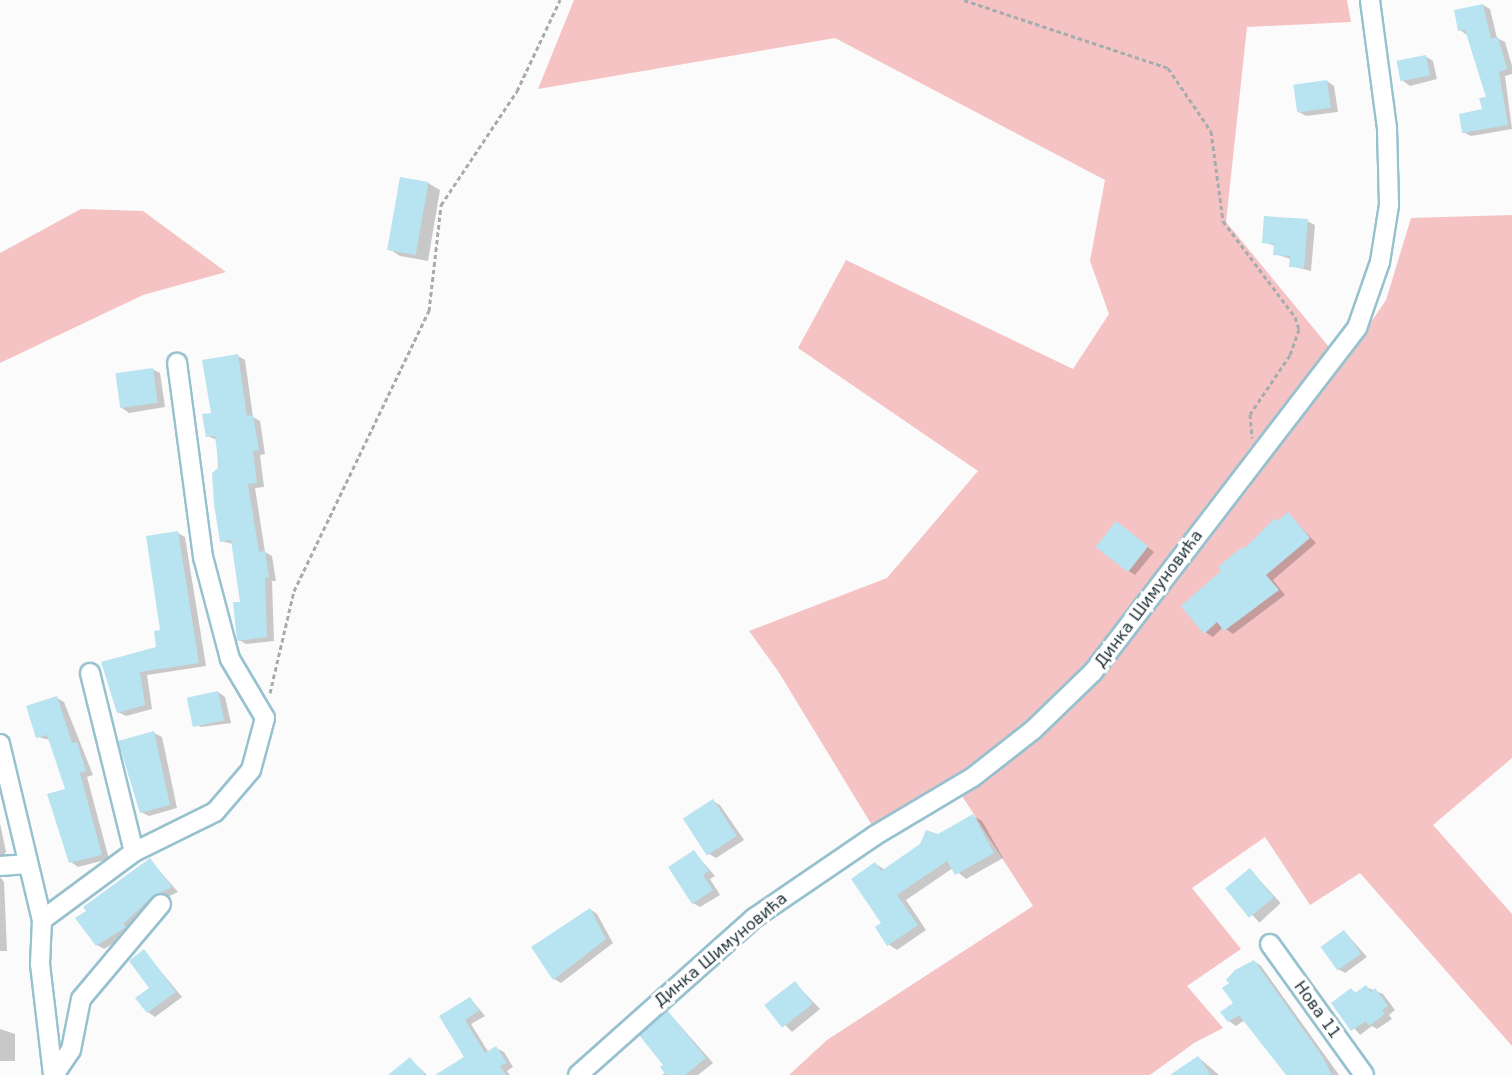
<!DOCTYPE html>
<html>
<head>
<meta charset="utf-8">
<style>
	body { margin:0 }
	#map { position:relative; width:1512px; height:1075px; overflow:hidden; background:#fbfbfb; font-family:"DejaVu Sans",sans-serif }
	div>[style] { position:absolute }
	.green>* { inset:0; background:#f5c3c4 }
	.shadow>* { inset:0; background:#0003; transform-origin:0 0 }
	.building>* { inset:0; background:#b8e3f1; transform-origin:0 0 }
	.path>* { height:3px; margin-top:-1.5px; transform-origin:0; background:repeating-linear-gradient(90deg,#a5acae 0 4.5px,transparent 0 7.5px) }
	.roads { filter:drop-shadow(2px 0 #97c1cf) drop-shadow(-2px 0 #97c1cf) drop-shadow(0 2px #97c1cf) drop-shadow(0 -2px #97c1cf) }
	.minor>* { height:18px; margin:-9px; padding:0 9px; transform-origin:9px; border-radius:9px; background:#fff }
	span { translate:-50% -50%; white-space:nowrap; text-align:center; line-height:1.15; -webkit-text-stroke:6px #fff; paint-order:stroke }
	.street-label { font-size:16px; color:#26373d }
</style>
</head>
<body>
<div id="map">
	<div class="green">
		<div style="clip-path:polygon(574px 0,1347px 0,1351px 22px,1247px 27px,1226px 222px,1343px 364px,1386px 300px,1411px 218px,1512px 215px,1512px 758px,1433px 825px,1512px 914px,1512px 1046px,1360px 873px,1310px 905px,1265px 837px,1192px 888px,1241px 949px,1187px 986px,1223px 1028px,1194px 1043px,1150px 1075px,789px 1075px,827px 1040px,1033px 906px,953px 782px,873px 827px,778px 671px,749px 631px,887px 578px,978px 471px,798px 348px,846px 260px,1073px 369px,1109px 314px,1090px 261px,1105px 180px,835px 38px,538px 89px)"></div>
		<div style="clip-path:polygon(81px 209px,143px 211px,226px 272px,143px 295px,0 363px,0 253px)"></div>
	</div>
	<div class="shadow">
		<div style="clip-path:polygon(1483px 5px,1490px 9px,1497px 38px,1505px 42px,1512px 66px,1512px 74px,1505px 76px,1512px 129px,1471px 136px,1463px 132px,1483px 111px,1488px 98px,1467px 35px,1460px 30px)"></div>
		<div style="clip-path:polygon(1425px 56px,1433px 61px,1437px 79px,1410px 86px,1403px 81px)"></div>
		<div style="clip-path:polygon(1327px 81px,1334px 86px,1338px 112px,1306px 116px,1299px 112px)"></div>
		<div style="clip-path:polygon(428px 183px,440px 190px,428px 261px,400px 256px,389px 249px)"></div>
		<div style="clip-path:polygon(1307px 221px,1315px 225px,1311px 271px,1291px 266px,1291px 259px,1275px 254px,1275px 246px,1264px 242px)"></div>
		<div style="clip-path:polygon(238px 356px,245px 360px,253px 417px,260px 421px,265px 454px,260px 455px,264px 487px,255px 488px,265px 552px,272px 556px,276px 581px,272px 581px,274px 641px,246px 644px,239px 640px,242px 603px,233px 544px,221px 541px,217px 440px,207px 436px,212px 414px)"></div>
		<div style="clip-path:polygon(152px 369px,160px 373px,165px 407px,129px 413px,122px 408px)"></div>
		<div style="clip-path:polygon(1288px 514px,1316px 543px,1273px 580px,1285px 595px,1233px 634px,1223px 627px,1213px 637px,1205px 632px,1223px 571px)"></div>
		<div style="clip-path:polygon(1117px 523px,1154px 552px,1135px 575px,1127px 570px)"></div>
		<div style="clip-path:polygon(178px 533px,185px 537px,206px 666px,147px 675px,152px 709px,126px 716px,118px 712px,102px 663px,158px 648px)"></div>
		<div style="clip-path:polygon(218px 692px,225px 697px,231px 723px,201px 727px,194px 723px)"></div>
		<div style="clip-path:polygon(57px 698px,64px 702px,93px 775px,87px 777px,109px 859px,78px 867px,71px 862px,66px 790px,50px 740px,38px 737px)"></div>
		<div style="clip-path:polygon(154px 733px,162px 737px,177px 808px,149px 816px,141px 812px)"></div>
		<div style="clip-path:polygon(713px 801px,720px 805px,744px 840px,716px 858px,709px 854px)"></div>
		<div style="clip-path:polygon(973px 816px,982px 821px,1003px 858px,966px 879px,953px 868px,906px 900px,926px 930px,897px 950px,888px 944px,876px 864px,885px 870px)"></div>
		<div style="clip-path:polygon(0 823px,6px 852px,0 860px)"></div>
		<div style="clip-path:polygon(694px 852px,715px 876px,710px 879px,720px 895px,700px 907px,693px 903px)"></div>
		<div style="clip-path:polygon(150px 860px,178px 892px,161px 900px,132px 932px,104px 949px,97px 945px)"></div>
		<div style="left:1250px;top:870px;width:45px;height:29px;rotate:47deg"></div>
		<div style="clip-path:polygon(0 877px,4px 882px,7px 951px,0 951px)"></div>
		<div style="clip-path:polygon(590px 909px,597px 914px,613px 943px,561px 983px,554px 979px)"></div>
		<div style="clip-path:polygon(1344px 931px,1367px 957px,1345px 973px,1338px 969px)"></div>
		<div style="clip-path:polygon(144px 951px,182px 997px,155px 1017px,148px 1012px,151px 988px)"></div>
		<div style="clip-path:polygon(1254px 961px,1261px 966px,1339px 1075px,1287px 1075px,1245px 1020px,1236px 1026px,1229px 1021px)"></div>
		<div style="clip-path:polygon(795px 983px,820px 1009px,792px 1032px,766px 1005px)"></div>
		<div style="clip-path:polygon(1366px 987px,1383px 994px,1395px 1010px,1389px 1015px,1392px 1019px,1377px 1029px,1372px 1026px,1360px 1035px,1333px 1003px,1351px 990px,1357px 993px)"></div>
		<div style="clip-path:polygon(470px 998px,485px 1016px,471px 1024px,489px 1053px,496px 1048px,504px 1052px,513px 1067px,507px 1071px,510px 1075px,438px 1075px,466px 1057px,441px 1016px)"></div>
		<div style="clip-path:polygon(668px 1012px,713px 1063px,698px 1075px,662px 1075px,666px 1072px)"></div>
		<div style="clip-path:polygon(0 1029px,15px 1034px,15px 1061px,0 1061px)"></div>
		<div style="clip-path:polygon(1198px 1057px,1219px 1075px,1172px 1075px)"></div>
		<div style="clip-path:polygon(410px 1059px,427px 1075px,390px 1075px)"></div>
	</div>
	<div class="building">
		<div style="clip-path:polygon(1483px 4px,1491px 39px,1498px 37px,1507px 69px,1499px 72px,1508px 125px,1462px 133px,1459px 114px,1482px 109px,1479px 98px,1486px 97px,1465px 30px,1458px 31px,1454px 10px)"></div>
		<div style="left:1426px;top:55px;width:21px;height:30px;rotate:79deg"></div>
		<div style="left:1327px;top:80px;width:28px;height:34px;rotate:82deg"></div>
		<div style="left:400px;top:177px;width:29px;height:74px;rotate:10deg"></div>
		<div style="clip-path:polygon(1264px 216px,1308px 219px,1304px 268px,1289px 267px,1290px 256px,1273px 255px,1274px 244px,1262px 243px)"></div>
		<div style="clip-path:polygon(238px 354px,247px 416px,253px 415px,259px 450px,253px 451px,257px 483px,248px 484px,259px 552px,265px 551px,269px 577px,265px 578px,267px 637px,237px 641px,233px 602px,240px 602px,231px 540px,220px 542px,214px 504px,212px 473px,219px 467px,215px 436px,206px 437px,202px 414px,211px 413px,202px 360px)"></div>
		<div style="left:153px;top:368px;width:35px;height:38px;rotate:82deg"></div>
		<div style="clip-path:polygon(1288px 512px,1310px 538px,1266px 575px,1279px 590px,1224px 631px,1217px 622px,1204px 634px,1181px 606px,1221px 571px,1218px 567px,1242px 547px,1244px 549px,1275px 518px,1278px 521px)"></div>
		<div style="left:1116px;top:521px;width:41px;height:33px;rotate:38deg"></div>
		<div style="clip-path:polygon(178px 531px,199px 663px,140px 672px,145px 705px,117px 713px,101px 662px,156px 647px,154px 631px,160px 630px,146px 536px)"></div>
		<div style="left:218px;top:691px;width:30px;height:32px;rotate:78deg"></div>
		<div style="clip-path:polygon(57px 696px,72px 743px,77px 742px,86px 771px,80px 773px,102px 855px,69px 863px,47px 794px,65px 789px,47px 735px,36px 738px,26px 706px)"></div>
		<div style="clip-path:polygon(154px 731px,170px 805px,140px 813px,118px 741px)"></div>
		<div style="left:713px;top:799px;width:44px;height:36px;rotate:57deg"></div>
		<div style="clip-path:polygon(973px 814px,994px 853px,955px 875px,947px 861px,897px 895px,918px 925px,887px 946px,875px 927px,881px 923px,851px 879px,875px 862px,881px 871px,920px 844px,926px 830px,938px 834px)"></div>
		<div style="clip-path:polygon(694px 850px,709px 871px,703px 875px,713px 890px,692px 904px,668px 867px)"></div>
		<div style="clip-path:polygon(150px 858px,172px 887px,153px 896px,123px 924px,126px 927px,96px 946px,75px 918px,86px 911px,83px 907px)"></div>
		<div style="left:1250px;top:868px;width:38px;height:32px;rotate:51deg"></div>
		<div style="clip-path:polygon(590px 908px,606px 939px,553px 980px,531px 947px)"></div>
		<div style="left:1344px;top:930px;width:29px;height:29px;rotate:54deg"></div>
		<div style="clip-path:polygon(144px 949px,176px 992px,147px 1013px,135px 998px,149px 988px,129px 961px)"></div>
		<div style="clip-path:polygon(1254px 960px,1322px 1056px,1332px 1075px,1286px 1075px,1239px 1015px,1228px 1022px,1220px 1012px,1233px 1003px,1222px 988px,1229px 983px,1226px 980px,1235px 970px)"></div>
		<div style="left:795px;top:981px;width:29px;height:39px;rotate:52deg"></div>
		<div style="clip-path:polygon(1366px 985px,1371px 992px,1375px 988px,1388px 1006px,1382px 1010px,1385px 1014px,1369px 1026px,1366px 1021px,1351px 1031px,1331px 1003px,1351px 988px,1355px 993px)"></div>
		<div style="clip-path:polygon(470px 997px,479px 1011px,465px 1020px,485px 1053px,496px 1046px,507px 1063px,500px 1066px,506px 1075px,435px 1075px,464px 1057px,439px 1016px)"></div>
		<div style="clip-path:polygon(667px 1010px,706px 1058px,685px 1075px,666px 1075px,660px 1067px,663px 1065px,639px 1035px)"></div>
		<div style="clip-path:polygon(1198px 1056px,1211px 1075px,1170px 1075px)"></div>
		<div style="clip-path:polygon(410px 1057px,425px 1075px,388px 1075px)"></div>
	</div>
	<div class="path">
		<div style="left:964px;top:0;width:215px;rotate:18.4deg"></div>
		<div style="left:1168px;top:68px;width:76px;rotate:55.7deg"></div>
		<div style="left:1211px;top:131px;width:91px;rotate:82.4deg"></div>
		<div style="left:1223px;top:221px;width:120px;rotate:53.1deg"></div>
		<div style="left:1295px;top:317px;width:13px;rotate:72deg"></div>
		<div style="left:1299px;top:329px;width:28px;rotate:109deg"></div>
		<div style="left:1290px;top:355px;width:71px;rotate:124.1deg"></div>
		<div style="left:1250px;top:414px;width:24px;rotate:85deg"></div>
		<div style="left:270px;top:693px;width:105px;rotate:-76.8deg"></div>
		<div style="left:294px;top:591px;width:311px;rotate:-64.3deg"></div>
		<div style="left:429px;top:311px;width:107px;rotate:-83.5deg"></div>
		<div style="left:441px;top:205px;width:137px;rotate:-56.3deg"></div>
		<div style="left:517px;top:91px;width:101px;rotate:-64.7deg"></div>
	</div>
	<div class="roads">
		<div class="minor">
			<div style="left:90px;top:673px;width:184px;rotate:76.2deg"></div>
			<div style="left:0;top:744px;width:181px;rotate:76.6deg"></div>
			<div style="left:42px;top:920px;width:44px;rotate:92.6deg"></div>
			<div style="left:40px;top:964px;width:112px;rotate:83.3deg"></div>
			<div style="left:0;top:866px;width:28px;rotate:-4deg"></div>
			<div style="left:42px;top:920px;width:114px;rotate:-36.5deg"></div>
			<div style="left:134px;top:852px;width:90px;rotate:-26.3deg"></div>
			<div style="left:215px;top:812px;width:55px;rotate:-49.4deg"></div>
			<div style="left:251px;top:770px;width:54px;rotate:-74.9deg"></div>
			<div style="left:265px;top:718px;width:69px;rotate:-120.7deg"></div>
			<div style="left:230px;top:659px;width:106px;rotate:-104.8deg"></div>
			<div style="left:203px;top:557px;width:196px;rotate:-97.6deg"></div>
			<div style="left:1270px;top:944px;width:161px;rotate:54.3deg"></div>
			<div style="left:54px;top:1075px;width:30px;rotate:-56deg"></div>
			<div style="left:71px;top:1050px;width:52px;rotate:-78.9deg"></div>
			<div style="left:81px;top:999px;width:124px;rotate:-49.9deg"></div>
			<div style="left:578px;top:1075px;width:236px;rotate:-41.7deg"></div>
			<div style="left:754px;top:918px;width:145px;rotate:-34.3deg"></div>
			<div style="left:874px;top:836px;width:115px;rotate:-30.8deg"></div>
			<div style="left:973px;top:777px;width:76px;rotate:-38.1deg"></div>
			<div style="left:1033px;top:730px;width:83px;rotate:-44deg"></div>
			<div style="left:1093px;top:672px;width:434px;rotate:-52.5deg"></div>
			<div style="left:1357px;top:328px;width:70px;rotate:-70.8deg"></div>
			<div style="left:1380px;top:262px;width:58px;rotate:-81deg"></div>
			<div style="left:1389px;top:205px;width:77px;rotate:-91.5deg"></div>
			<div style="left:1387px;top:128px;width:129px;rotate:-97.6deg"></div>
		</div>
	</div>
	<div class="street-label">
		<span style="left:1149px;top:599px;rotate:-53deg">Динка Шимуновића</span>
		<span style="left:721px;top:950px;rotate:-40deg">Динка Шимуновића</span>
		<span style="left:1317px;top:1010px;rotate:54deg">Нова 11</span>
	</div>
</div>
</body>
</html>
